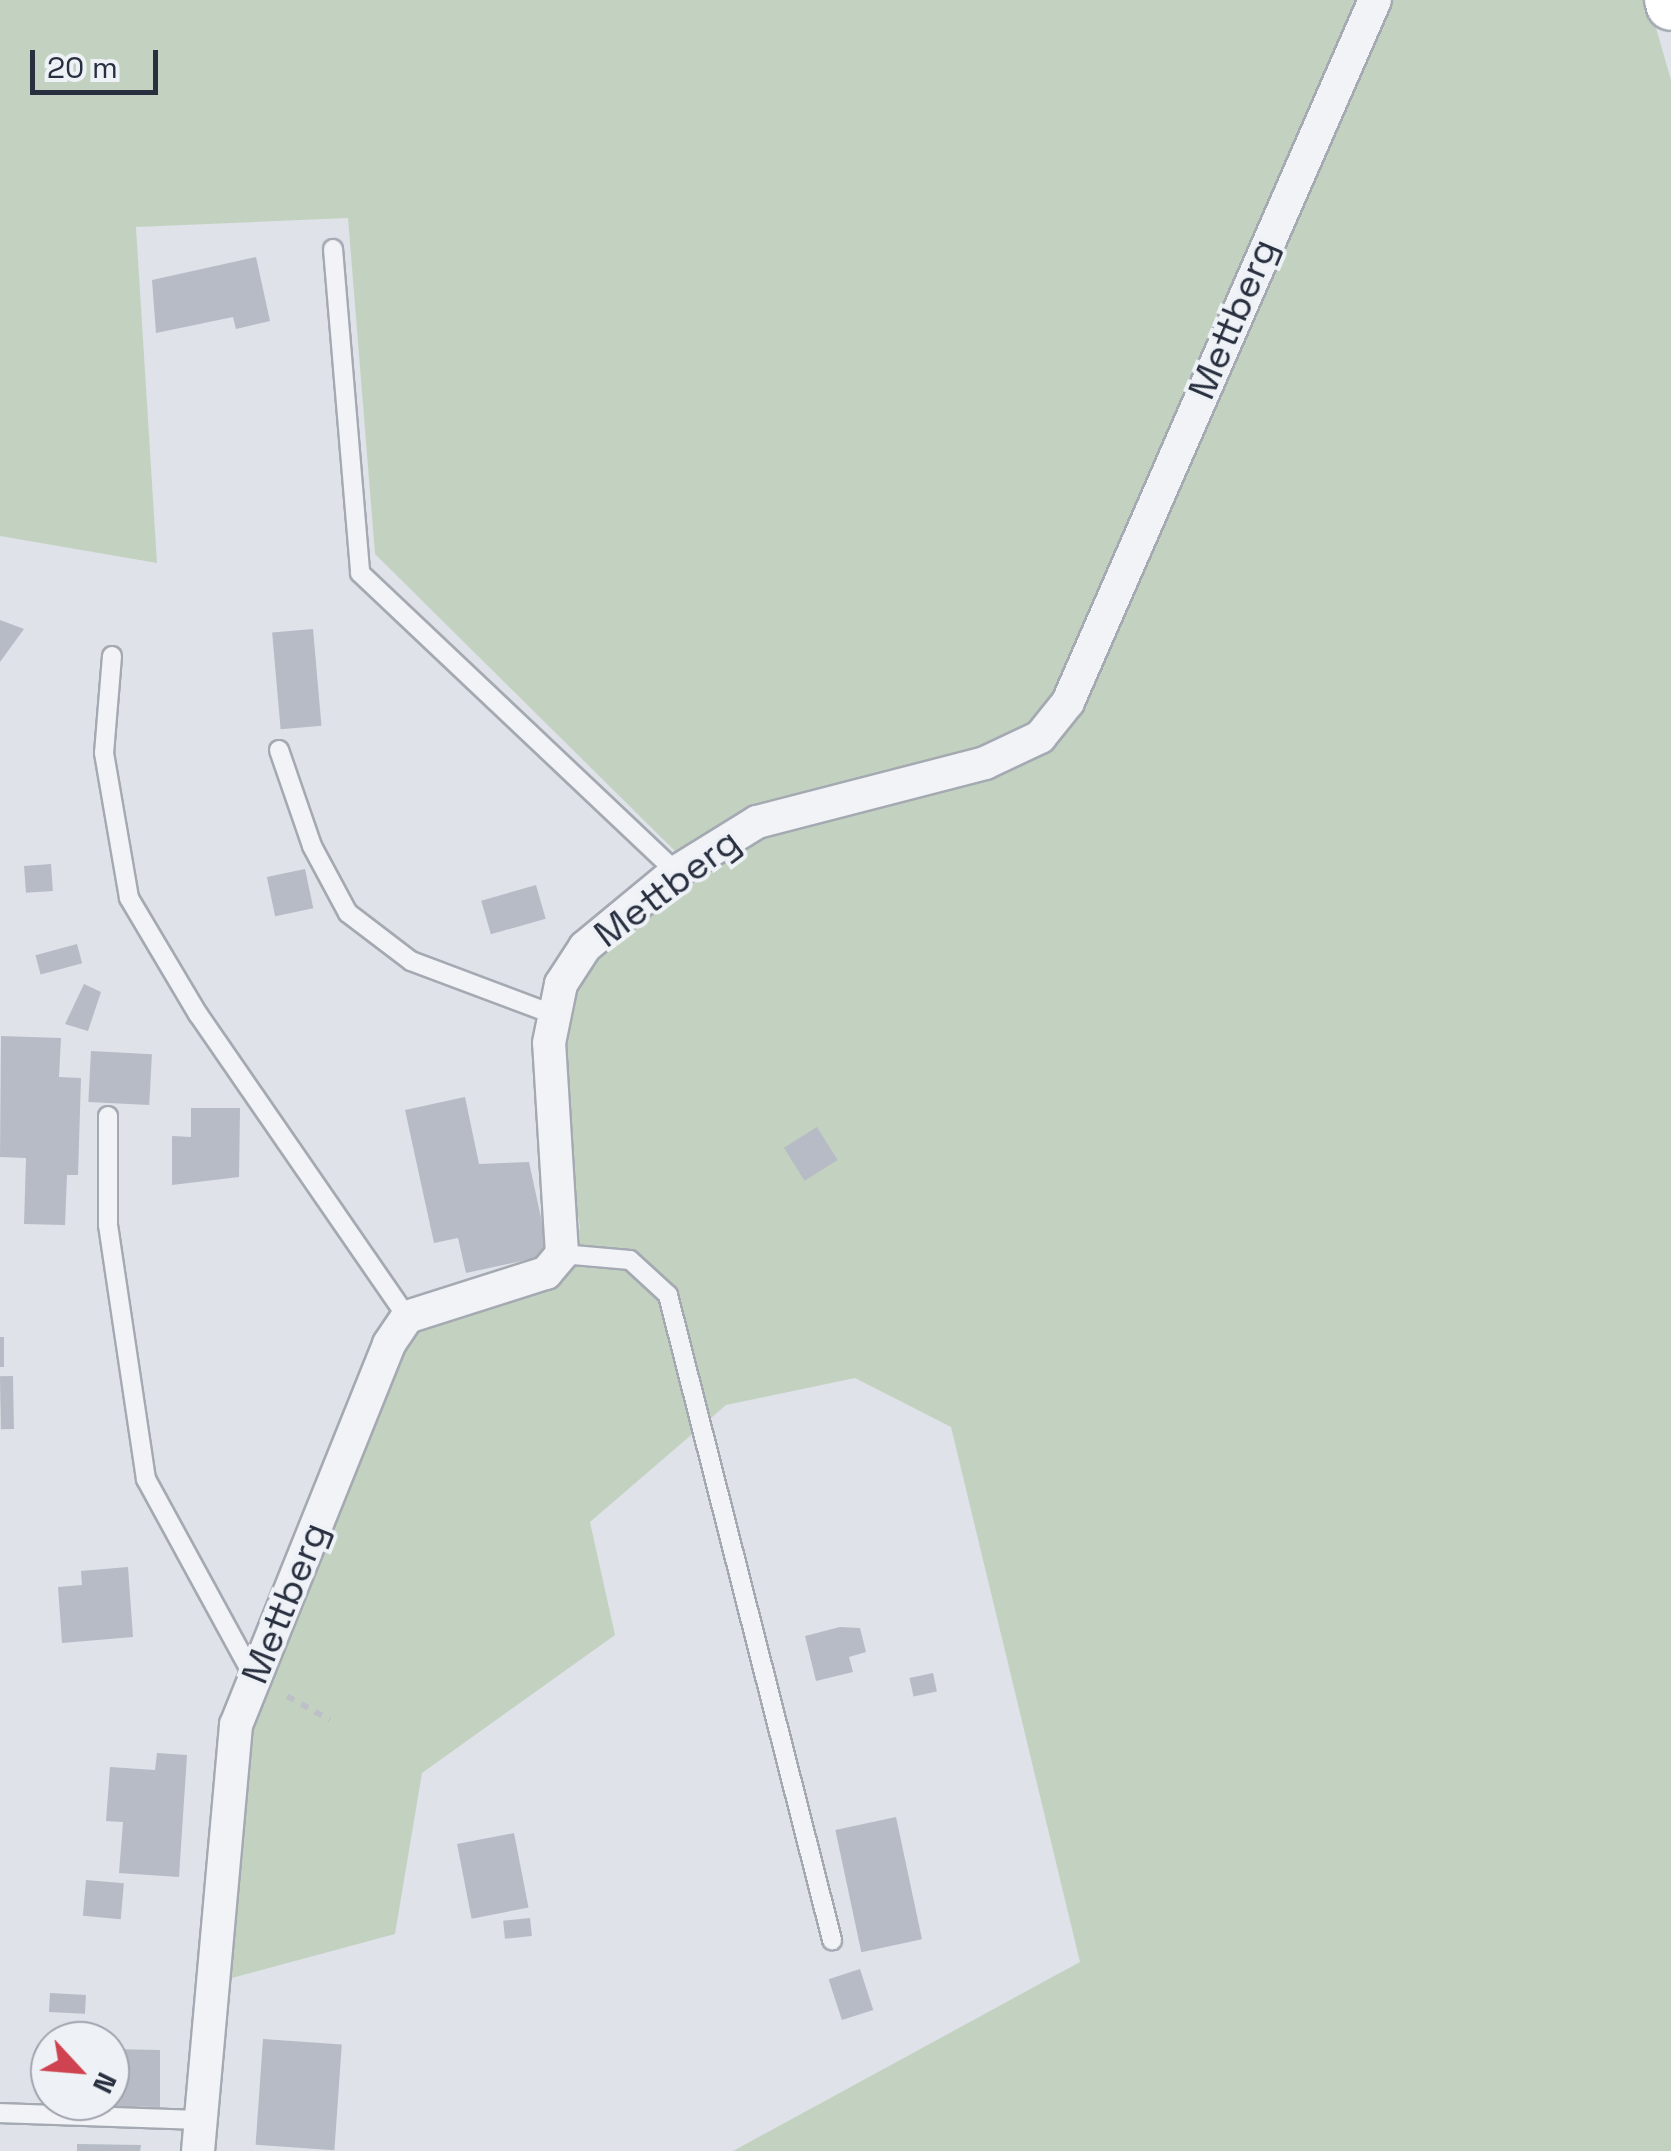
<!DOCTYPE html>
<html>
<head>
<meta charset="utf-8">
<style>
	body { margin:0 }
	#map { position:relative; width:1671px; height:2151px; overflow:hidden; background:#dfe2e8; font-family:"Space Grotesk",sans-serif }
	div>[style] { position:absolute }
	.green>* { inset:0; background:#c3d2c0 }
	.building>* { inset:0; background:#b6bbc5; transform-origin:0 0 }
	.path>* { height:6px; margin-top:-3px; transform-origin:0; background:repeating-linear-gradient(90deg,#bdc0c7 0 8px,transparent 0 16px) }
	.roads { filter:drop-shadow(2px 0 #a4a9b2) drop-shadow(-2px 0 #a4a9b2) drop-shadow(0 2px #a4a9b2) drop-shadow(0 -2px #a4a9b2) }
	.lane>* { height:18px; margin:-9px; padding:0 9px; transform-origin:9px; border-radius:9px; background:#f1f3f7 }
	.street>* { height:32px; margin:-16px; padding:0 16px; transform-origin:16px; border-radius:16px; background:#f1f3f7 }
	.secondary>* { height:48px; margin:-24px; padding:0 24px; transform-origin:24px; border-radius:24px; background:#fff }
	span { translate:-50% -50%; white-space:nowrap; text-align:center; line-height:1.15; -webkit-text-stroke:8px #eef1f6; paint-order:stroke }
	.street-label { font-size:38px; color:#282f3f }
	.north { position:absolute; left:30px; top:2021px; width:100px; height:100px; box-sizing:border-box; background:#eef1f6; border:2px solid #9fa3ad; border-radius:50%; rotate:116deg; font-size:28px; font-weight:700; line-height:40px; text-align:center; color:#282f3f }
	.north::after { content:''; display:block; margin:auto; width:35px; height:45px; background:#cf424f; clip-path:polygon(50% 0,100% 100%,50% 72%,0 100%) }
	.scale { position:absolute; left:30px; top:50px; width:128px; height:45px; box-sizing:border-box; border:5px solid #282f3f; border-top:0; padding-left:12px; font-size:30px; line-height:35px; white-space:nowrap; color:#282f3f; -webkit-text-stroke:8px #eef1f6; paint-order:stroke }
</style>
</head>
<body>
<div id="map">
	<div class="green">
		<div style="clip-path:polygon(0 0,1365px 0,1061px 701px,1033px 731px,680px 856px,375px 554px,348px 218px,136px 227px,157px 563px,0 536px)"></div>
		<div style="clip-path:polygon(1386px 0,1648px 0,1671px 80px,1671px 2151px,733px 2151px,1080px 1962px,951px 1427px,855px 1378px,726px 1405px,590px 1522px,615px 1635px,422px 1773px,395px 1934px,228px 1979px,243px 1739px,394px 1358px,421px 1325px,572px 1267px,580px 1227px,560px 1124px,573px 990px,595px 952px,683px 878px,760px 834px,1043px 744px)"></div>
	</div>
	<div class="building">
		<div style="clip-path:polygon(256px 257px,270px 321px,236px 329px,233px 317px,156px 333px,152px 280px)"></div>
		<div style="clip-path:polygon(0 620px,24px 629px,0 662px)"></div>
		<div style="left:313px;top:629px;width:97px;height:41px;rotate:85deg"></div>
		<div style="left:51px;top:864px;width:27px;height:27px;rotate:86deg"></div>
		<div style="left:305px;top:869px;width:40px;height:39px;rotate:78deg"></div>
		<div style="left:536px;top:885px;width:35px;height:57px;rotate:74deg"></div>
		<div style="left:77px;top:944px;width:20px;height:43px;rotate:75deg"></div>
		<div style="clip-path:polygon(84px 984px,101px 992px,88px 1031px,65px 1024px)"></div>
		<div style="clip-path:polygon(1px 1036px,61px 1038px,59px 1077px,81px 1078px,78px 1175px,67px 1175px,65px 1225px,24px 1224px,26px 1158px,0 1157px)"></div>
		<div style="left:91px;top:1051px;width:61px;height:51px;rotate:3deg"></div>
		<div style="clip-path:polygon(465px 1097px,479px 1164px,529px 1162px,549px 1255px,466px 1273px,458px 1238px,434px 1243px,405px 1110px)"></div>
		<div style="clip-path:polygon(191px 1108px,240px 1108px,239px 1177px,172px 1185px,172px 1136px,191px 1137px)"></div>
		<div style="left:817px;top:1127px;width:39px;height:39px;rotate:58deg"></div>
		<div style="left:0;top:1337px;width:4px;height:30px"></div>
		<div style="left:13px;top:1376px;width:53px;height:13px;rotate:89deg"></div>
		<div style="clip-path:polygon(128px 1567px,133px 1637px,62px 1643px,58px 1587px,82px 1585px,81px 1571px)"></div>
		<div style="clip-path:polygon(840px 1627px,860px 1628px,866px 1652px,849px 1657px,853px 1672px,816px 1681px,805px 1636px)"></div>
		<div style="left:933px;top:1673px;width:19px;height:24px;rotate:78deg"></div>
		<div style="clip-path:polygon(157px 1753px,187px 1755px,179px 1877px,119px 1873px,123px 1822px,106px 1821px,110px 1767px,155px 1770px)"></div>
		<div style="left:896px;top:1817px;width:125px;height:62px;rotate:78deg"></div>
		<div style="left:514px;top:1833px;width:76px;height:58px;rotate:79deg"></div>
		<div style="left:86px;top:1880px;width:38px;height:36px;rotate:5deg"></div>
		<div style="left:530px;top:1918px;width:18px;height:27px;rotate:84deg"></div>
		<div style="left:860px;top:1969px;width:43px;height:33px;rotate:72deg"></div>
		<div style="left:50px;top:1993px;width:36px;height:19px;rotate:3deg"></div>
		<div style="left:263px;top:2039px;width:79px;height:106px;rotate:4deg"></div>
		<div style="clip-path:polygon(110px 2049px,160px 2050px,160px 2107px,96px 2106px,95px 2125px,38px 2124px,38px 2105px,110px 2101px)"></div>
		<div style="clip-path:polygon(77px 2144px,141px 2145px,140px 2151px,77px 2151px)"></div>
	</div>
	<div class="path">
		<div style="left:287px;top:1696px;width:49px;rotate:29.2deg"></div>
	</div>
	<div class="roads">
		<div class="lane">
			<div style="left:333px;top:249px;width:325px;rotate:85.2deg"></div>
			<div style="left:360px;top:573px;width:435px;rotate:43.4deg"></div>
			<div style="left:112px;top:656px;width:97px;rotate:94.7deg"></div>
			<div style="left:104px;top:753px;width:147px;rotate:80.2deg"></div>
			<div style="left:129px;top:898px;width:135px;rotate:59.3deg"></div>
			<div style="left:198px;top:1014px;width:368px;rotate:55.4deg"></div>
			<div style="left:279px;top:750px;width:102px;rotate:71deg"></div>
			<div style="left:312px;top:846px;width:76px;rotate:61.8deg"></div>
			<div style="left:348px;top:913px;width:79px;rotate:37.3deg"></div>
			<div style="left:411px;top:961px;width:154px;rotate:20.6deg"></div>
			<div style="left:108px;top:1116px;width:109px;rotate:90deg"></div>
			<div style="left:108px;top:1225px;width:257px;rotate:81.5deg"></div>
			<div style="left:146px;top:1479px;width:228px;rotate:61.4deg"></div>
			<div style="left:562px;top:1254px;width:68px;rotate:5deg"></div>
			<div style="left:630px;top:1260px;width:52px;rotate:42.6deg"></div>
			<div style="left:668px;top:1295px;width:666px;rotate:75.73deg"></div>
			<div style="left:0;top:2113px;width:198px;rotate:2deg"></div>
		</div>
		<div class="street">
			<div style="left:198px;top:2151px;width:428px;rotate:-84.9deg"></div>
			<div style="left:236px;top:1725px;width:411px;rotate:-68.1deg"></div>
			<div style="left:389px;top:1344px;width:32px;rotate:-56deg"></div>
			<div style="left:407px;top:1317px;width:146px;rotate:-17.6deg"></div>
			<div style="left:546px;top:1273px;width:25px;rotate:-50deg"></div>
			<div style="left:562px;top:1254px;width:211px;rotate:-93.5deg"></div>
			<div style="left:549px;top:1043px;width:60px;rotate:-78.5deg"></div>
			<div style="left:561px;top:984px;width:44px;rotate:-57deg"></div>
			<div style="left:585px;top:947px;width:118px;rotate:-39.5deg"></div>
			<div style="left:676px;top:872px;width:95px;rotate:-31.7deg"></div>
			<div style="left:757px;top:822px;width:236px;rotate:-14.5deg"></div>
			<div style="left:985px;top:763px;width:61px;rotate:-25.3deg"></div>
			<div style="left:1040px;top:737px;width:45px;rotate:-51.3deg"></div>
			<div style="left:1068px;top:702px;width:766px;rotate:-66.38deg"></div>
		</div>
		<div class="secondary">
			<div style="left:1669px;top:0;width:6px;rotate:72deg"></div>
		</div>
	</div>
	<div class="street-label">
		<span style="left:1233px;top:319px;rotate:-67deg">Mettberg</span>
		<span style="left:667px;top:888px;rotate:-37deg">Mettberg</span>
		<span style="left:285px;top:1603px;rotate:-68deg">Mettberg</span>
	</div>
	<div class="north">N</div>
	<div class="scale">20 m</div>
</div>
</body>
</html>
